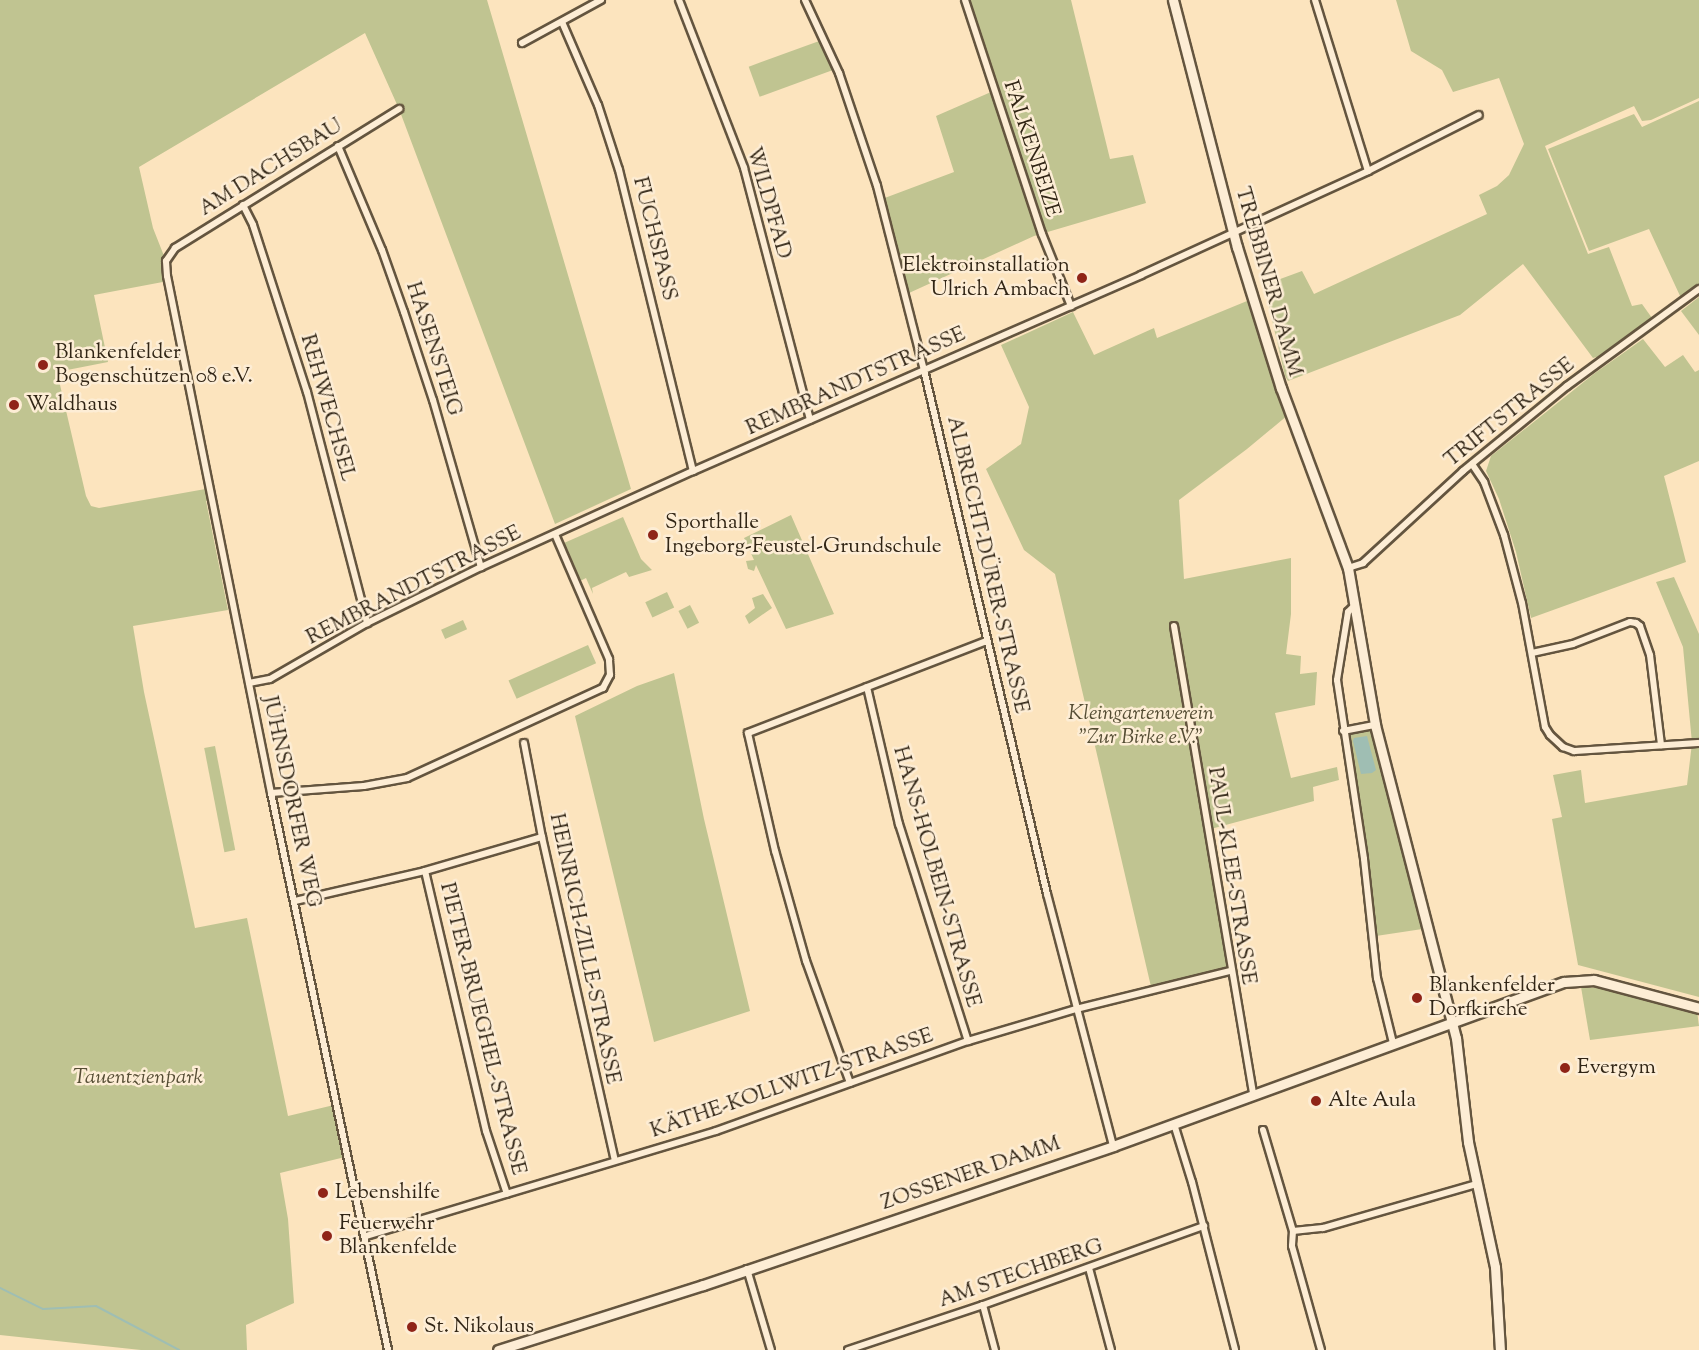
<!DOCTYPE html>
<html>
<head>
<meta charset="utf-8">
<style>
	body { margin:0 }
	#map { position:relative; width:1699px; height:1350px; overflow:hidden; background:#fce4be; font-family:"Sorts Mill Goudy",serif }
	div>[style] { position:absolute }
	.green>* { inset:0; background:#c0c491; transform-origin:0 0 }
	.water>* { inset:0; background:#9fbeb3 }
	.stream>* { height:2px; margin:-1px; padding:0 1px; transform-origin:1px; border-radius:1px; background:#9fbeb3 }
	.roads { filter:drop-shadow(2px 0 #64553f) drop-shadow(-2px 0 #64553f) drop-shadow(0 2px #64553f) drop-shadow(0 -2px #64553f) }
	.minor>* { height:6px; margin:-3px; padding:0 3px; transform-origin:3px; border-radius:3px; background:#fdedd5 }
	.secondary>* { height:9px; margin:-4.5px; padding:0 4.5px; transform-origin:4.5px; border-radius:4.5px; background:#fdedd5 }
	.dots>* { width:16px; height:16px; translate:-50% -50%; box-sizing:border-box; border:3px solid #fdedd5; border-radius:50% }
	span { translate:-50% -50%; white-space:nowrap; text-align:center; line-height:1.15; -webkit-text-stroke:5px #fdedd5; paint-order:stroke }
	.street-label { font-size:21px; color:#312515 }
	.poi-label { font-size:21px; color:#312515 }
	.right { translate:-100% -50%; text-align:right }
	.left { translate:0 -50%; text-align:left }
	.park-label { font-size:21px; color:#554d34; font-style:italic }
</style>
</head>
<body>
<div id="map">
	<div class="green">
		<div style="clip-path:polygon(0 0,487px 0,631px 489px,555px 524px,399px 109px,365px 33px,139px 167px,153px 228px,166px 261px,168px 281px,94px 295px,108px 362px,57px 372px,86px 496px,91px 506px,99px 508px,211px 488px,213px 500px,206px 501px,228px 610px,133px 626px,144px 692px,195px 928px,247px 918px,288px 1116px,334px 1105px,345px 1157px,280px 1173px,288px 1219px,294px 1303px,246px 1325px,247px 1350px,141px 1350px,0 1335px)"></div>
		<div style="clip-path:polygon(962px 0,1071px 0,1110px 159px,1133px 155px,1146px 203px,1034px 236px,909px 293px,882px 199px,954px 172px,936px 116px,991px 92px)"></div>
		<div style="clip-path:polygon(1396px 0,1699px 0,1699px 98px,1651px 120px,1642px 121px,1634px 106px,1545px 146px,1588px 254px,1609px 247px,1632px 306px,1642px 304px,1652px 318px,1603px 355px,1593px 358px,1523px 264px,1460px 315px,1288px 381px,1285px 376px,1264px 285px,1302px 271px,1314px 294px,1487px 214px,1479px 195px,1497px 186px,1509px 175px,1524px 144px,1499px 78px,1453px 92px,1442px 70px,1411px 51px)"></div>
		<div style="left:822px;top:40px;width:32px;height:78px;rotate:70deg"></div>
		<div style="clip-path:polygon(1699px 101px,1699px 285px,1681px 298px,1649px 229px,1589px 251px,1548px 149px,1634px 114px,1642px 127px)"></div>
		<div style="clip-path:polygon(1699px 297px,1699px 335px,1681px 311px)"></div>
		<div style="clip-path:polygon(1247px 301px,1271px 373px,1288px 415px,1247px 449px,1179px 500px,1184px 579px,1291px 558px,1291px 614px,1286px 654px,1301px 656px,1300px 674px,1317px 672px,1315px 705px,1275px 713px,1291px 778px,1337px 767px,1339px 780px,1313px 787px,1314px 801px,1207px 830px,1230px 971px,1152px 991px,1055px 574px,1024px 550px,986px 469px,1021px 444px,1029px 407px,1001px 345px,1073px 312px,1094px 355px,1154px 328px,1157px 338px)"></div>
		<div style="clip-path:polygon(1643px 339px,1665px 367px,1683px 355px,1695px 372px,1699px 370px,1699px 461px,1664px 476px,1686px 562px,1531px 618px,1516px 552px,1499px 499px,1486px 471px,1491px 456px,1595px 373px)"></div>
		<div style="clip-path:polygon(791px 515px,834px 614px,786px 629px,756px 565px,754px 571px,748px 569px,746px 561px,754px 560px,744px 538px)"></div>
		<div style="clip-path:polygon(623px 517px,641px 559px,652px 570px,629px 577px,626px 572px,592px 588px,593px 594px,586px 578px,580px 581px,564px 543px)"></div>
		<div style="clip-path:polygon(1674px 577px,1699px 634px,1699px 997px,1578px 965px,1552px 819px,1562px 817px,1553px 775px,1581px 770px,1585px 803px,1687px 785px,1692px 743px,1683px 647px,1656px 582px)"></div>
		<div style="left:667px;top:592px;width:17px;height:24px;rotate:65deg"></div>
		<div style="clip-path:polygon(763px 594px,772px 608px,749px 624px,745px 616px,755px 608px,752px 598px)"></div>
		<div style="left:690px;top:605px;width:20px;height:13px;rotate:63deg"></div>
		<div style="left:463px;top:620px;width:10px;height:24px;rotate:66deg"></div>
		<div style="left:588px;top:645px;width:20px;height:87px;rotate:66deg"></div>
		<div style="clip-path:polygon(674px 673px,704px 819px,750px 1011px,654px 1042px,575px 716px,637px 686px)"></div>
		<div style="clip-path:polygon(1375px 725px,1429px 928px,1376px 936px,1343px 731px)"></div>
		<div style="left:215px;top:746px;width:106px;height:11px;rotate:79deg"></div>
		<div style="clip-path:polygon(1581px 987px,1604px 988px,1697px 1011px,1699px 1026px,1590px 1040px)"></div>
	</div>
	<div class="water">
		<div style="clip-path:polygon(1367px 736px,1376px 770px,1372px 773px,1361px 774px,1353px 741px,1354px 738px)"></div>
	</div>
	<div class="stream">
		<div style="left:0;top:1288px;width:48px;rotate:26deg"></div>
		<div style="left:43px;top:1309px;width:53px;rotate:-3.2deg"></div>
		<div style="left:96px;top:1306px;width:94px;rotate:27.9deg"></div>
	</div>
	<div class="roads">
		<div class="minor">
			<div style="left:679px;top:0;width:180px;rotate:68.8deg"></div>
			<div style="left:744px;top:168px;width:260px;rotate:75.3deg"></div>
			<div style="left:805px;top:0;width:81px;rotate:65deg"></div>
			<div style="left:839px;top:73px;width:119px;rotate:71.4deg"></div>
			<div style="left:877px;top:186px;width:190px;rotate:75.7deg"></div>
			<div style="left:924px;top:370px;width:538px;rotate:76.79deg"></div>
			<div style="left:1047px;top:894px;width:260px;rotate:75.3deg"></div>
			<div style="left:965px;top:0;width:246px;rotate:71.8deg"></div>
			<div style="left:1042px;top:234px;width:78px;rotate:68.1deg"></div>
			<div style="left:1315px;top:0;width:179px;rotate:72.8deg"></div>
			<div style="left:562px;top:22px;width:90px;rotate:66.6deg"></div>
			<div style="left:598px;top:105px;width:68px;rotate:72.1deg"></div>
			<div style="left:619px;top:170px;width:310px;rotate:76.2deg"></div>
			<div style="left:522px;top:43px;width:90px;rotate:-28.6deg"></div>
			<div style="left:338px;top:146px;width:113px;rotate:67.1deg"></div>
			<div style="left:382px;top:250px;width:66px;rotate:70.5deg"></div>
			<div style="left:404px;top:312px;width:93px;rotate:71.8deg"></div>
			<div style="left:433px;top:400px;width:174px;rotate:74deg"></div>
			<div style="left:243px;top:205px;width:22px;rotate:63deg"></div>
			<div style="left:253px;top:225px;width:176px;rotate:72.1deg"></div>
			<div style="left:307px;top:392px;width:239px;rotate:75.4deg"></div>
			<div style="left:1472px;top:464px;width:22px;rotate:56deg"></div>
			<div style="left:1484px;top:482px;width:57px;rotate:69.3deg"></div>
			<div style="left:1504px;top:535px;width:70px;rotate:75.2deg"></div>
			<div style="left:1522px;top:603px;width:126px;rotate:79.5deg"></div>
			<div style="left:1545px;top:727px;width:9px;rotate:58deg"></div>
			<div style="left:1550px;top:735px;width:18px;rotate:43deg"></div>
			<div style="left:1563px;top:747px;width:12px;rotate:20deg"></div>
			<div style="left:1574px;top:751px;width:125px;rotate:-3.7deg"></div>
			<div style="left:1348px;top:568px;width:16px;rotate:-18deg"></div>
			<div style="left:1363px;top:563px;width:136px;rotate:-42.6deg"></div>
			<div style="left:1463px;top:471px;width:134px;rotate:-39.3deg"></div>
			<div style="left:1567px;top:386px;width:164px;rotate:-36.3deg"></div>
			<div style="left:1353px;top:607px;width:7px;rotate:135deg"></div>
			<div style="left:1348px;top:612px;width:69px;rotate:99.2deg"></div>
			<div style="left:1337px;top:680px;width:181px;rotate:81.4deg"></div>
			<div style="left:1364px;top:859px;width:120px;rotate:83.8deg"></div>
			<div style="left:1377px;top:978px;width:67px;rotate:76.2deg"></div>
			<div style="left:1174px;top:626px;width:476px;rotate:80.4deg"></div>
			<div style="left:1532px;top:653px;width:42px;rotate:-12.4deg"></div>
			<div style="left:1573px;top:644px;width:61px;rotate:-21.1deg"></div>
			<div style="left:1630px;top:622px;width:6px;rotate:9deg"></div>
			<div style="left:1636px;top:623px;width:5px;rotate:37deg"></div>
			<div style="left:1640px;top:626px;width:31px;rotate:71deg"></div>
			<div style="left:1650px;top:655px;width:91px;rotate:83deg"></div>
			<div style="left:249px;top:683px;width:21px;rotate:-11deg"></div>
			<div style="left:270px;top:679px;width:112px;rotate:-30deg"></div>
			<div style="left:367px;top:623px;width:127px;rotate:-26.2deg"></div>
			<div style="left:481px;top:567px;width:233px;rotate:-24.4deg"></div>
			<div style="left:693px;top:471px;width:489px;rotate:-23.6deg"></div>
			<div style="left:1141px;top:275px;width:250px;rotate:-24.6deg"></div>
			<div style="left:1368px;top:171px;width:124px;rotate:-26.8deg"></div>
			<div style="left:867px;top:687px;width:141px;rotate:76.9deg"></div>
			<div style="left:899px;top:824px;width:228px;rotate:72.4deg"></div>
			<div style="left:1343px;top:731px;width:33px;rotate:-11deg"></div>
			<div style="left:524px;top:743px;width:96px;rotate:79.2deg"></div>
			<div style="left:542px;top:837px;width:331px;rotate:77.3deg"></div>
			<div style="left:271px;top:793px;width:93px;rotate:-4.3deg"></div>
			<div style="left:364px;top:786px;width:44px;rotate:-10.5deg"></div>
			<div style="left:407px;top:778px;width:216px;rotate:-24.7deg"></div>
			<div style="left:603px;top:688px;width:15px;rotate:-62deg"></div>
			<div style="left:610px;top:675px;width:16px;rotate:-94deg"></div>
			<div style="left:609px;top:659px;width:136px;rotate:-113.4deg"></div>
			<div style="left:425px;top:871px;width:267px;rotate:76.8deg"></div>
			<div style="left:486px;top:1131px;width:66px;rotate:71.6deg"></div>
			<div style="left:295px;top:901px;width:133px;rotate:-13deg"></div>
			<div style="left:425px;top:871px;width:122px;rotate:-16.2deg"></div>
			<div style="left:850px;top:1083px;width:130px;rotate:-109.8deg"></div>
			<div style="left:806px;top:961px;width:114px;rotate:-105.7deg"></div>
			<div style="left:775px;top:851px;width:121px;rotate:-102.9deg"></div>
			<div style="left:748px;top:733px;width:255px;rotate:-21.1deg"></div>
			<div style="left:1174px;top:1124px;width:61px;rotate:72.8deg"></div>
			<div style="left:1192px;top:1182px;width:173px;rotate:75.6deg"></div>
			<div style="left:1263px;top:1130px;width:105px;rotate:73.5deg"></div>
			<div style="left:1293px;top:1231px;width:15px;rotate:94deg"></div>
			<div style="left:1292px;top:1246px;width:108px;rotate:74.4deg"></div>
			<div style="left:1293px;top:1231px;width:30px;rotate:-6deg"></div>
			<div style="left:1323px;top:1228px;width:159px;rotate:-16deg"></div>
			<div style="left:366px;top:1236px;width:365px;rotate:-16.7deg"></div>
			<div style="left:716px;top:1131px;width:268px;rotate:-19.7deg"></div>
			<div style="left:968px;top:1041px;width:113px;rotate:-16.5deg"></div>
			<div style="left:1076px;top:1009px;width:159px;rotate:-13.9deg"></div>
			<div style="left:1089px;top:1268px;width:85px;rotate:75deg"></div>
			<div style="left:747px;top:1269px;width:84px;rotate:73.5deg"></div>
			<div style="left:983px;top:1305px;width:47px;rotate:75.1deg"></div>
			<div style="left:388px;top:1350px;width:569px;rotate:-101.86deg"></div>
			<div style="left:271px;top:793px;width:527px;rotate:-101.37deg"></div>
			<div style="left:167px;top:276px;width:15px;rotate:-94deg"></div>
			<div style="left:166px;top:261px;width:16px;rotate:-55deg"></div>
			<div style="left:175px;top:248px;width:264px;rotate:-31.8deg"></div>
			<div style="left:848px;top:1350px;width:142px;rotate:-18.4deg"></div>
			<div style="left:983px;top:1305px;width:235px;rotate:-19.7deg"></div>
		</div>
		<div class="secondary">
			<div style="left:1173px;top:0;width:255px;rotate:75.5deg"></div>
			<div style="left:1237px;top:247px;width:148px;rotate:72.7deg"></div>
			<div style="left:1281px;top:388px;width:192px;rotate:69.6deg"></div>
			<div style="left:1348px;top:568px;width:159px;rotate:80.2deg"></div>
			<div style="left:1375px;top:725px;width:323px;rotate:75.5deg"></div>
			<div style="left:1456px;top:1038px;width:105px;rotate:83.4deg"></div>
			<div style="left:1468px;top:1142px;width:128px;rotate:77.8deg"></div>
			<div style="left:1495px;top:1267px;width:83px;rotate:86.6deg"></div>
			<div style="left:498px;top:1350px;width:215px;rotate:-17.6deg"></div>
			<div style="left:703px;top:1285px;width:433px;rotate:-18.7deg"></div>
			<div style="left:1113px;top:1146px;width:480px;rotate:-20deg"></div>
			<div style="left:1564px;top:982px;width:30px;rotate:-4deg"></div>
			<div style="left:1594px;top:980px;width:109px;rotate:14.9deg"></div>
		</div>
	</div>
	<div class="dots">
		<div style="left:1082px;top:278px;background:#8f2418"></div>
		<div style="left:43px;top:365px;background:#8f2418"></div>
		<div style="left:14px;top:405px;background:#8f2418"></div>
		<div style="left:653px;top:535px;background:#8f2418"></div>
		<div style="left:1417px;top:998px;background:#8f2418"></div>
		<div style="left:1565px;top:1068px;background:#8f2418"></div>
		<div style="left:1316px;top:1101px;background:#8f2418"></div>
		<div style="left:323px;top:1193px;background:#8f2418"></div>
		<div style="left:327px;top:1236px;background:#8f2418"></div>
		<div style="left:412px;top:1327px;background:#8f2418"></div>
	</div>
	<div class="street-label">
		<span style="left:1031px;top:149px;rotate:72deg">FALKENBEIZE</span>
		<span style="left:271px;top:168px;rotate:-32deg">AM DACHSBAU</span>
		<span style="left:768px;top:203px;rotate:74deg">WILDPFAD</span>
		<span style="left:654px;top:239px;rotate:76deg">FUCHSPASS</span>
		<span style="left:1268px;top:282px;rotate:74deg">TREBBINER DAMM</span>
		<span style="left:433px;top:349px;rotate:72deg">HASENSTEIG</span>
		<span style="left:856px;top:382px;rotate:-24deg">REMBRANDTSTRASSE</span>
		<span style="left:327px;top:408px;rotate:74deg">REHWECHSEL</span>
		<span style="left:1510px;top:413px;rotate:-39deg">TRIFTSTRASSE</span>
		<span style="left:987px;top:565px;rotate:77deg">ALBRECHT-DÜRER-STRASSE</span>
		<span style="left:414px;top:586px;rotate:-27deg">REMBRANDTSTRASSE</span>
		<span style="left:291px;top:802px;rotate:78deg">JÜHNSDORFER WEG</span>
		<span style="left:1231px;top:876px;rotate:81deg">PAUL-KLEE-STRASSE</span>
		<span style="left:936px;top:877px;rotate:74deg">HANS-HOLBEIN-STRASSE</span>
		<span style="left:584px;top:949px;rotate:78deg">HEINRICH-ZILLE-STRASSE</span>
		<span style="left:482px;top:1029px;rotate:76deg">PIETER-BRUEGHEL-STRASSE</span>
		<span style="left:792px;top:1084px;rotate:-19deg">KÄTHE-KOLLWITZ-STRASSE</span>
		<span style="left:971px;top:1174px;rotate:-19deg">ZOSSENER DAMM</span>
		<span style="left:1021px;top:1274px;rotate:-19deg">AM STECHBERG</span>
	</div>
	<div class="poi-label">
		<span class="right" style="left:1070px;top:278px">Elektroinstallation<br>Ulrich Ambach</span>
		<span class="left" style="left:55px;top:365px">Blankenfelder<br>Bogenschützen 08 e.V.</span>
		<span class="left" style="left:26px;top:405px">Waldhaus</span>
		<span class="left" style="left:665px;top:535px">Sporthalle<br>Ingeborg-Feustel-Grundschule</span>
		<span class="left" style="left:1429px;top:998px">Blankenfelder<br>Dorfkirche</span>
		<span class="left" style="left:1577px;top:1068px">Evergym</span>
		<span class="left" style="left:1328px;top:1101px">Alte Aula</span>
		<span class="left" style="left:335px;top:1193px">Lebenshilfe</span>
		<span class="left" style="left:339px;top:1236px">Feuerwehr<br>Blankenfelde</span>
		<span class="left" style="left:424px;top:1327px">St. Nikolaus</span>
	</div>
	<div class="park-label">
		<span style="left:1141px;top:726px">Kleingartenverein<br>"Zur Birke e.V."</span>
		<span style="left:138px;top:1078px">Tauentzienpark</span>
	</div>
</div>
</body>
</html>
